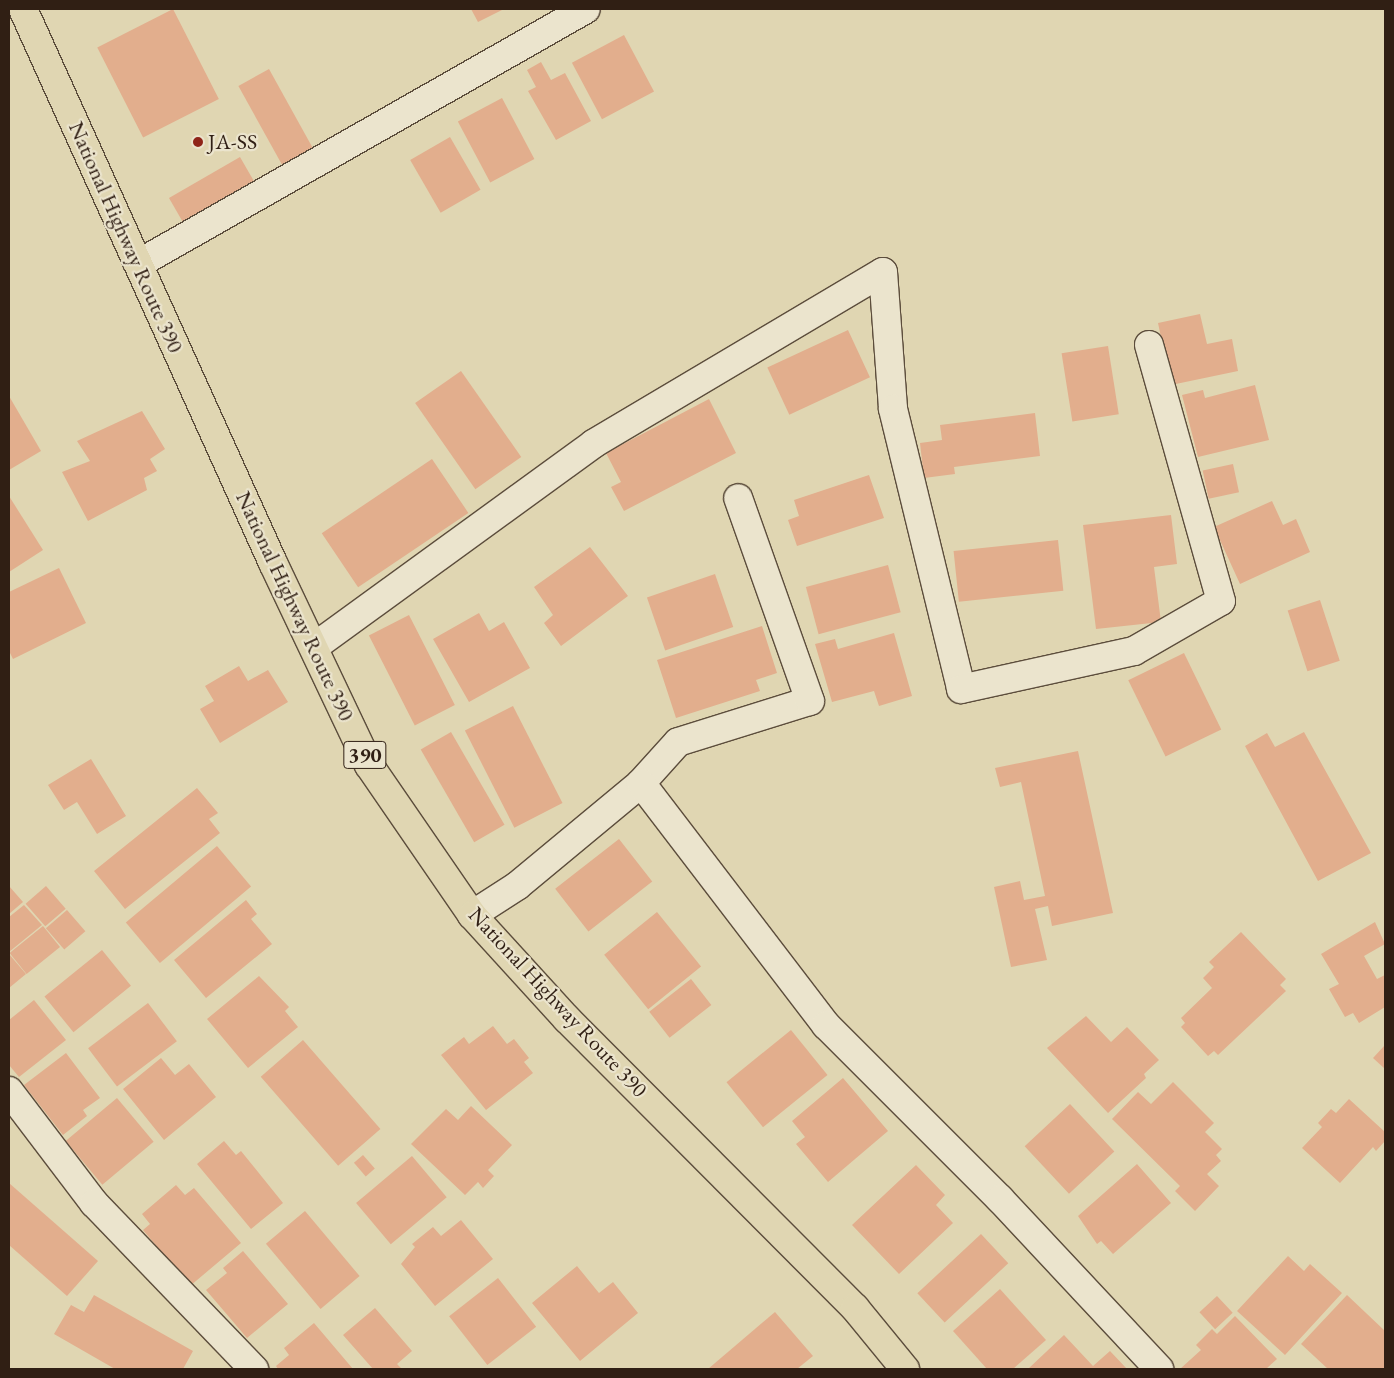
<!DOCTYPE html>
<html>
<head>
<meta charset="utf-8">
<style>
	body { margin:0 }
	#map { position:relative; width:1394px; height:1378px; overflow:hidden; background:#e0d6b2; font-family:"EB Garamond",serif }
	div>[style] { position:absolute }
	.building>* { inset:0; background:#e2ae8d; transform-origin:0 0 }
	.roads { filter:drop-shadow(1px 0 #5c4d3c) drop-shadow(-1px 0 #5c4d3c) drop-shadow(0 1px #5c4d3c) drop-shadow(0 -1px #5c4d3c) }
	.minor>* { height:28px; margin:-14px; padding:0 14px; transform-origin:14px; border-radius:14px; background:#ebe4cd }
	.trunk>* { height:28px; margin:-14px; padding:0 14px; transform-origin:14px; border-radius:14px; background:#e0d6b2 }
	.dots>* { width:14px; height:14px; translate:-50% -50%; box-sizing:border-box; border:2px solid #ebe4cd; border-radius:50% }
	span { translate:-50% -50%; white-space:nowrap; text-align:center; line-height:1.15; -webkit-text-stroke:4.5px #ebe4cd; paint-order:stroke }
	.shield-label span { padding:1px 4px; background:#ebe4cd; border:1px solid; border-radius:4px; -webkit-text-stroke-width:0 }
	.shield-label { font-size:21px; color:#301f14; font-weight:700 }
	.poi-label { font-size:22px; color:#301f14 }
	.left { translate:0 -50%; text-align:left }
	.street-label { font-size:22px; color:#301f14 }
	.frame { position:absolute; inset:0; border:10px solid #301f14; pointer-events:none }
</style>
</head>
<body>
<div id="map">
	<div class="building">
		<div style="left:173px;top:9px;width:101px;height:85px;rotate:63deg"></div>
		<div style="clip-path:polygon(471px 9px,504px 9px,478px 22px)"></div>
		<div style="left:624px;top:35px;width:64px;height:59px;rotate:62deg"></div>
		<div style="clip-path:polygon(541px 62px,551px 80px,565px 73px,591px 121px,556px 140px,528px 91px,536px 87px,527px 70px)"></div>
		<div style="left:269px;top:69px;width:92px;height:35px;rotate:61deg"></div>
		<div style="left:502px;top:98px;width:69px;height:50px;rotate:62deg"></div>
		<div style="left:450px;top:137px;width:61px;height:46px;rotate:60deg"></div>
		<div style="left:240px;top:157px;width:32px;height:82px;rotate:60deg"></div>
		<div style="clip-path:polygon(1200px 314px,1207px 344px,1232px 339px,1238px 371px,1171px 385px,1158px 323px)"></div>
		<div style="left:848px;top:330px;width:52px;height:89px;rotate:65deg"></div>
		<div style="left:1108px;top:346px;width:69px;height:47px;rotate:81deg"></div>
		<div style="left:461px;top:371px;width:105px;height:56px;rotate:55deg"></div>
		<div style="clip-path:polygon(1255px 385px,1269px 440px,1198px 457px,1182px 395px,1203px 390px,1205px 398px)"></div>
		<div style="clip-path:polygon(9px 396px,41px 451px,9px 470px)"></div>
		<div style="clip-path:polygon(709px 399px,736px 453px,624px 511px,611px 487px,621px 482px,606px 453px)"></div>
		<div style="clip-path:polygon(142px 411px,165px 449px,150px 459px,157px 471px,144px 478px,147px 490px,88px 521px,62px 472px,90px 461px,77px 441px)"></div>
		<div style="clip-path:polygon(1035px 413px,1040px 456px,954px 467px,955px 474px,924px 478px,920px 443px,942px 440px,940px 425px)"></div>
		<div style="left:432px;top:459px;width:65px;height:133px;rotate:56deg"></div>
		<div style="left:1233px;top:464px;width:29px;height:31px;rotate:78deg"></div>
		<div style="clip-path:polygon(869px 475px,884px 518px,797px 546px,788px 520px,799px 516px,794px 500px)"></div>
		<div style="clip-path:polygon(9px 496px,43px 550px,9px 572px)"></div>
		<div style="clip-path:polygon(1272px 501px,1283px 525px,1296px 519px,1310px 552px,1240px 584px,1214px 527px)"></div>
		<div style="clip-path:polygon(1171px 515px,1177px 564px,1154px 567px,1161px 622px,1096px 629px,1083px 525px)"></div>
		<div style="left:1058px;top:540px;width:51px;height:105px;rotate:84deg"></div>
		<div style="clip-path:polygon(590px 547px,628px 596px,561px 646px,544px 623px,553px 615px,534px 587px)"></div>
		<div style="left:888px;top:565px;width:49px;height:85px;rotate:75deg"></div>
		<div style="clip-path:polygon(59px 568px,86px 623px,13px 659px,9px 651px,9px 592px)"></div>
		<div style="left:715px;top:574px;width:56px;height:72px;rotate:71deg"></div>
		<div style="left:1320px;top:600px;width:64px;height:34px;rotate:72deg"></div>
		<div style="clip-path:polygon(479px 613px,489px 631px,504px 622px,530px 668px,469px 702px,433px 639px)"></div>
		<div style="left:409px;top:615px;width:101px;height:45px;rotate:63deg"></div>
		<div style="clip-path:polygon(762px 626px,777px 673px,756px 680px,760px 691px,676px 718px,657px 660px)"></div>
		<div style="clip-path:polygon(894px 633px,912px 696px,879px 706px,874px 691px,832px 702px,815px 644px,835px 639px,838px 649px)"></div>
		<div style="left:1184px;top:653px;width:85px;height:62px;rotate:64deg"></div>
		<div style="clip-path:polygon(239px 666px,248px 681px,268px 670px,288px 702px,220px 743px,200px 709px,214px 701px,205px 686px)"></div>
		<div style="left:513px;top:706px;width:109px;height:54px;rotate:63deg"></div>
		<div style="left:451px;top:732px;width:107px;height:35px;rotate:60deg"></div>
		<div style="clip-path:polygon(1304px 732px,1371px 853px,1318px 881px,1245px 746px,1267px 733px,1275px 747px)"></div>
		<div style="clip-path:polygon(1078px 751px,1113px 913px,1052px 926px,1048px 906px,1035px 909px,1047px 960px,1011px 967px,994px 887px,1020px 881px,1024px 900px,1045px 896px,1021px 782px,1000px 787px,995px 768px)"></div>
		<div style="clip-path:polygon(91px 759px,126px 816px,97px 834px,77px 802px,64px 810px,48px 785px)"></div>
		<div style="clip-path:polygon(197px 788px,218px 813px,209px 819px,220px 833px,125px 909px,94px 871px)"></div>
		<div style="left:619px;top:839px;width:54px;height:81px;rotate:52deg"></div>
		<div style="left:217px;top:846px;width:53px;height:119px;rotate:50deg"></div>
		<div style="clip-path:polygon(9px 886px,23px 902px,9px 914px)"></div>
		<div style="left:46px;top:886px;width:30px;height:27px;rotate:49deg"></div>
		<div style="clip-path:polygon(246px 900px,257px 914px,251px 919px,272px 944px,206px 998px,174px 960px)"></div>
		<div style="clip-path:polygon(24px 905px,42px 925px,9px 952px,9px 917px)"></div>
		<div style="left:67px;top:910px;width:28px;height:28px;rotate:49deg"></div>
		<div style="left:657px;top:912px;width:70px;height:68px;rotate:51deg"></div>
		<div style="clip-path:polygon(1375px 922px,1385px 944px,1364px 956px,1377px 979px,1385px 975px,1385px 1007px,1359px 1023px,1353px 1013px,1345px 1017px,1329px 989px,1339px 984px,1321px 954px)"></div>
		<div style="left:43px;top:926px;width:27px;height:43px;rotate:51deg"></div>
		<div style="clip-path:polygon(1241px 932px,1286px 979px,1280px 985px,1286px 991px,1218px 1055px,1214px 1051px,1208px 1056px,1181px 1027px,1185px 1023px,1181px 1018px,1212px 988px,1203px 978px,1214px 967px,1209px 962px)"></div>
		<div style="left:102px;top:950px;width:46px;height:74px;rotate:51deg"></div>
		<div style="clip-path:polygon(9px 954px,26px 974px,9px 988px)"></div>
		<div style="clip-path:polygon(259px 976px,289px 1007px,285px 1011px,298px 1027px,248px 1068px,207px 1019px)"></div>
		<div style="left:691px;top:979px;width:33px;height:53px;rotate:52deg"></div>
		<div style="clip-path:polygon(34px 1000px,66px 1040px,19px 1077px,9px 1065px,9px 1020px)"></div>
		<div style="left:148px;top:1003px;width:48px;height:75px;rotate:53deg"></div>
		<div style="clip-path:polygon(1086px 1016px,1111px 1042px,1127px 1027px,1159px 1060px,1144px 1074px,1146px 1078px,1108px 1113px,1047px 1048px)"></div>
		<div style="clip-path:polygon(493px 1026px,507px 1044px,514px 1039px,529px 1058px,524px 1062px,533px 1073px,486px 1110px,441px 1055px,464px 1037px,469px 1044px)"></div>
		<div style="left:791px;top:1030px;width:58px;height:83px;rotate:51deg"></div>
		<div style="left:303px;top:1040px;width:118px;height:56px;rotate:49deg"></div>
		<div style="clip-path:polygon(1385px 1045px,1385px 1069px,1373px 1058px)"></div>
		<div style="clip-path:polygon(66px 1053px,100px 1098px,83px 1110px,87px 1116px,63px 1135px,24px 1085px)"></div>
		<div style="clip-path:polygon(161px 1058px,175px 1075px,189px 1064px,216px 1097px,164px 1140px,123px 1089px)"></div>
		<div style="clip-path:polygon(843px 1078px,888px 1131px,828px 1182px,796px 1144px,805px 1137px,792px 1121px)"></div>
		<div style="clip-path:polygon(1173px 1082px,1214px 1123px,1205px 1132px,1222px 1149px,1216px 1155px,1221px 1161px,1207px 1174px,1219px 1186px,1195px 1211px,1175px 1191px,1180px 1186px,1112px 1119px,1138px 1092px,1151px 1104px)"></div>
		<div style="left:117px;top:1098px;width:57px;height:67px;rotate:50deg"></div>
		<div style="clip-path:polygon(1349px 1099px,1385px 1132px,1385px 1141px,1376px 1151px,1373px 1147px,1340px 1183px,1302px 1148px,1322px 1127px,1318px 1123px,1331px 1109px,1336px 1113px)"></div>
		<div style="left:1070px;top:1104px;width:65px;height:62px;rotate:47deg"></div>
		<div style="clip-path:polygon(471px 1106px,512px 1145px,488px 1170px,494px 1176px,483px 1188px,478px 1182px,465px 1195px,411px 1144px,446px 1109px,458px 1120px)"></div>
		<div style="clip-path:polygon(224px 1141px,236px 1155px,241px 1151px,283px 1203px,251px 1229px,197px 1164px)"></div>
		<div style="left:363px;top:1155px;width:18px;height:12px;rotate:49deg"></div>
		<div style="left:412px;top:1156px;width:54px;height:73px;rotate:50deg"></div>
		<div style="clip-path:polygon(1137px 1164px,1171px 1203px,1113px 1254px,1101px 1241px,1097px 1244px,1078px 1216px)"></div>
		<div style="clip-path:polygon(916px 1165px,945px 1195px,936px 1205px,953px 1223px,899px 1274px,852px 1225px)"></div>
		<div style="clip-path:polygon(9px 1183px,98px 1261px,67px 1296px,9px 1245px)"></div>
		<div style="clip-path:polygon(176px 1185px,185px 1195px,194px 1188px,241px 1243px,190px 1286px,143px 1230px,150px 1224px,142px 1214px)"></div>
		<div style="left:305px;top:1211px;width:85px;height:51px;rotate:50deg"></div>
		<div style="clip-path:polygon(461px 1220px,493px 1259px,435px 1306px,401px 1264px,415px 1247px,412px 1244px,433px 1227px,441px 1236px)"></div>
		<div style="left:981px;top:1234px;width:40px;height:87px;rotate:47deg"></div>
		<div style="clip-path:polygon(243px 1251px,288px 1304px,247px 1338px,206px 1290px,227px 1273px,223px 1268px)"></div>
		<div style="clip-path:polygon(1288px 1256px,1304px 1271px,1310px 1264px,1342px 1293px,1285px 1355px,1237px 1311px)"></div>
		<div style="clip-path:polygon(577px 1266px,599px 1293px,613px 1282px,638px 1313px,580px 1361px,532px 1303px)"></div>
		<div style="left:498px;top:1278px;width:62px;height:62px;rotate:52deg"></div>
		<div style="clip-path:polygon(1000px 1289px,1046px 1340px,1013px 1369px,987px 1369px,953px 1331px)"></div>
		<div style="clip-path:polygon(94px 1295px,193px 1351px,183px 1369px,115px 1369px,54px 1334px,71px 1305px,84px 1312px)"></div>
		<div style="clip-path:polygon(1347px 1295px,1385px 1331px,1385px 1369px,1328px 1369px,1301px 1344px)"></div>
		<div style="left:1217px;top:1296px;width:23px;height:24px;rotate:47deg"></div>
		<div style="clip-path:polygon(375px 1308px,412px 1351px,397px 1364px,402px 1369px,373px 1369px,343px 1335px)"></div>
		<div style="clip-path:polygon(775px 1312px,813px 1356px,797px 1369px,708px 1369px)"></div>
		<div style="clip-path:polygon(1235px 1316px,1277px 1359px,1266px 1369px,1180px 1369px,1201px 1350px,1196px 1345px,1212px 1329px,1217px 1334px)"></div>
		<div style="clip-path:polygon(314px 1323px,353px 1369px,278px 1369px,276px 1366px,289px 1355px,284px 1348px)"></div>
		<div style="clip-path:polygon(1064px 1335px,1093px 1366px,1110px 1351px,1127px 1369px,1028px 1369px)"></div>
	</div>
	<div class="roads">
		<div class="minor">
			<div style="left:138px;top:264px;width:515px;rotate:-29.65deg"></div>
			<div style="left:314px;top:647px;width:345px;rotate:-36deg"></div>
			<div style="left:593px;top:444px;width:337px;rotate:-30.7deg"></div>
			<div style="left:883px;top:272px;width:137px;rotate:85.8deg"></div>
			<div style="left:893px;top:409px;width:288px;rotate:76.3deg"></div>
			<div style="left:961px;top:689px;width:177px;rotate:-12.4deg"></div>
			<div style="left:1134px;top:651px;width:100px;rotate:-29.9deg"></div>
			<div style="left:1221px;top:601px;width:266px;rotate:-105.7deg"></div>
			<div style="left:641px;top:783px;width:55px;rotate:-47.9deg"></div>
			<div style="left:678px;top:742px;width:138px;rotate:-17.3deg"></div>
			<div style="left:810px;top:701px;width:215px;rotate:-109.5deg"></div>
			<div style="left:472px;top:915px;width:54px;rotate:-32.8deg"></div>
			<div style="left:517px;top:886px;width:161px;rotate:-39.7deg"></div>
			<div style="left:641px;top:783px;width:305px;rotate:52.6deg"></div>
			<div style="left:826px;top:1025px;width:246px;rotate:45deg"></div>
			<div style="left:1000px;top:1199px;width:233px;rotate:46.9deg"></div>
			<div style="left:9px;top:1091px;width:141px;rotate:52.8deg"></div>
			<div style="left:94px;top:1203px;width:231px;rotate:46.1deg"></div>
		</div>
		<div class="trunk">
			<div style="left:23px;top:9px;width:608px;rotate:65.71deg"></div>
			<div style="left:273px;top:563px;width:224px;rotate:64.6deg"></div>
			<div style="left:369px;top:765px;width:182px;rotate:55.5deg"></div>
			<div style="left:472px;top:915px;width:141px;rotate:47.6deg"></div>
			<div style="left:567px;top:1019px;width:408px;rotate:45.1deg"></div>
			<div style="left:855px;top:1308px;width:79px;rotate:50.7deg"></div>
		</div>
	</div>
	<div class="dots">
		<div style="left:198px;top:142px;background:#8f2418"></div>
	</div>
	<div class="shield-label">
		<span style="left:365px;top:755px">390</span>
	</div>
	<div class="poi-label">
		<span class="left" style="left:208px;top:142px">JA-SS</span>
	</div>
	<div class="street-label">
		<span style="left:126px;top:237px;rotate:66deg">National Highway Route 390</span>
		<span style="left:295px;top:606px;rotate:65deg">National Highway Route 390</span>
		<span style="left:558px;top:1002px;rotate:47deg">National Highway Route 390</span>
	</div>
	<div class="frame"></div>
</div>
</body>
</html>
